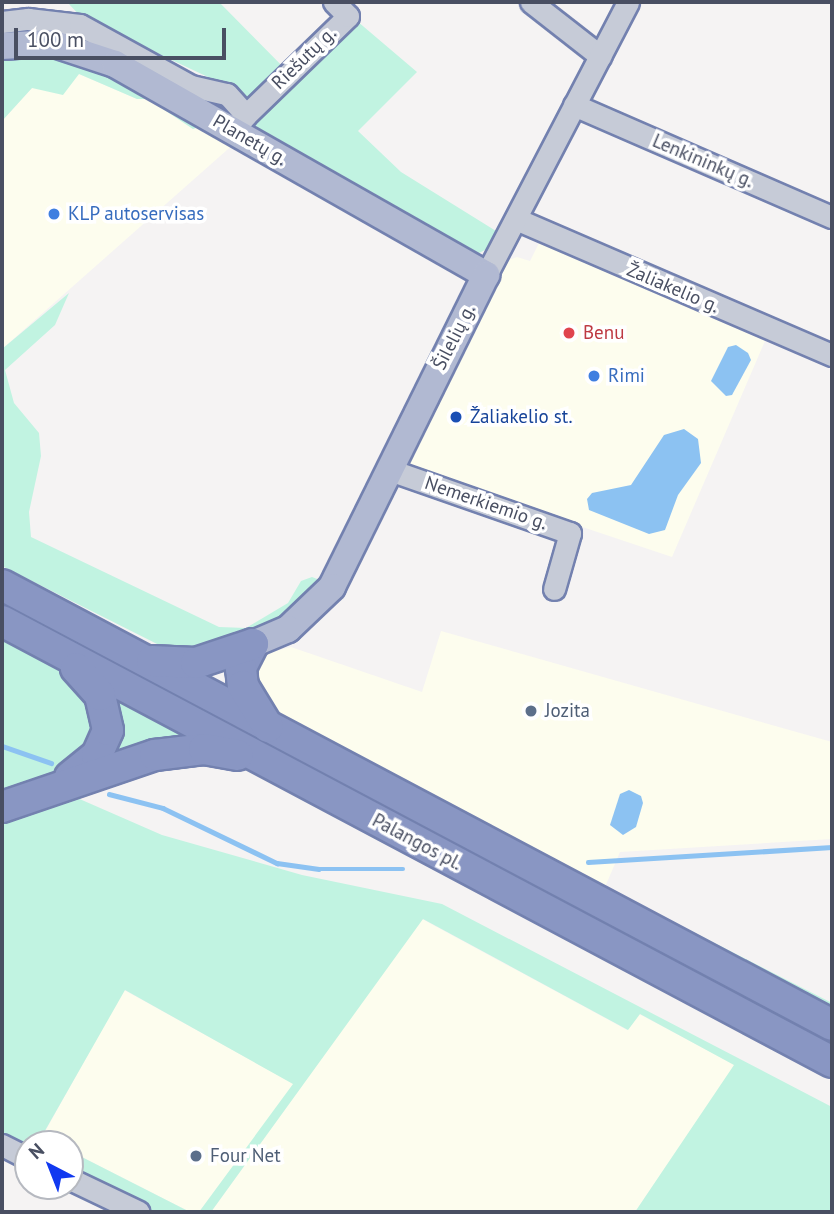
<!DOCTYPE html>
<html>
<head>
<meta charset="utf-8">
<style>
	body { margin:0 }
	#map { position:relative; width:834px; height:1214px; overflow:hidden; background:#f5f3f3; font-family:"PT Sans",sans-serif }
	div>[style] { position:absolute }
	.commercial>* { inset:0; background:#fdfdee }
	.green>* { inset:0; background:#c1f3e1 }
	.water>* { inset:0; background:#8cc2f2 }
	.stream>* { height:4.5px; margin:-2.25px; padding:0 2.25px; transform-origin:2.25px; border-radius:2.25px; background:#8cc2f2 }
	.roads { filter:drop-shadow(2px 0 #7381af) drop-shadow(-2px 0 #7381af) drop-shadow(0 2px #7381af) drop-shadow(0 -2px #7381af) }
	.minor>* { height:21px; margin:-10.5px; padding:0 10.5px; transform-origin:10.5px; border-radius:10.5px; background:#c6cbd7 }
	.major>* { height:26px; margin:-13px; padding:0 13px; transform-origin:13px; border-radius:13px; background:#b1b9d2 }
	.highway>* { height:30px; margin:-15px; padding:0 15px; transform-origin:15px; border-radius:15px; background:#8996c3 }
	.dots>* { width:19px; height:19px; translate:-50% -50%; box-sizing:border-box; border:4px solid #fff; border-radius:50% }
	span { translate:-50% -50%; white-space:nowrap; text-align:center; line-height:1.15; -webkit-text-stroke:7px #fff; paint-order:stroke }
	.street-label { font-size:19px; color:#494f62 }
	.shop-label { font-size:19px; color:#366cbe }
	.left { translate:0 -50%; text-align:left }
	.health-label { font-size:19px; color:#be3a42 }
	.transit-label { font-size:19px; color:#164399 }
	.service-label { font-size:19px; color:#4e5e75 }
	.frame { position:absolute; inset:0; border:4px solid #494f62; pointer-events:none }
	.north { position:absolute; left:14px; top:1130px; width:70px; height:70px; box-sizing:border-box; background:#fff; border:2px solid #b6b9c0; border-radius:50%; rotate:318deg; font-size:19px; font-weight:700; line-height:28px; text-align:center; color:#494f62 }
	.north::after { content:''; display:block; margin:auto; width:24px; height:32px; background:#1139f0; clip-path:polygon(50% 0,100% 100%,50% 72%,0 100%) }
	.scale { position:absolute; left:14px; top:28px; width:212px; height:32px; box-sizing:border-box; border:4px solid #494f62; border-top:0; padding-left:9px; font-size:21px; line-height:24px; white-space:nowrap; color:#494f62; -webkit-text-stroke:5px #fff; paint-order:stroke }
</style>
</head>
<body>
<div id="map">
	<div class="commercial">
		<div style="clip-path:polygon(79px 74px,137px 99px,148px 99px,193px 129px,201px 123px,236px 142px,2px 349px,2px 121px,32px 88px)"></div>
		<div style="clip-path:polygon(539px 243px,765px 341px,672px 557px,400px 466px,506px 261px,517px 257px,530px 261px)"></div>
		<div style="clip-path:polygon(441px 631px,832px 742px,832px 839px,620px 852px,605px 887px,259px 704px,247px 674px,257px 656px,291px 647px,422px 692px)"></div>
		<div style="clip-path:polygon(422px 919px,627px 1030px,639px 1014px,735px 1065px,635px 1212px,211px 1212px)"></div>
		<div style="clip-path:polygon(124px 990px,294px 1084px,199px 1212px,190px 1212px,70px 1151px,70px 1144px,42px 1137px)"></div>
	</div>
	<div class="green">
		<div style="clip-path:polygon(67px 2px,219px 2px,297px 81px,357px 21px,417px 72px,358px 131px,401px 172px,496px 231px,487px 249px,471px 257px,251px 131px,249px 102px,240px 92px,82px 18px)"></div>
		<div style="clip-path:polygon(16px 52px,66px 58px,114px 74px,201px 123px,199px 127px,193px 129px,148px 99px,137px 99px,79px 74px,63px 95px,32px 88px,2px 121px,2px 56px)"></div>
		<div style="clip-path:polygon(69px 293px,55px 325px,5px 370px,14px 403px,39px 433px,41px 456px,29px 512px,31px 537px,219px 627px,246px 628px,288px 603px,301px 581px,312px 577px,325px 582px,275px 628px,179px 655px,2px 566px,2px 349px)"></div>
		<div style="clip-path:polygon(2px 596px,832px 1039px,832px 1050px,2px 609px)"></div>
		<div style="clip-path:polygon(2px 639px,73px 678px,100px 724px,82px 761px,2px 796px)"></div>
		<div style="clip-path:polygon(103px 689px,200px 739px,101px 760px)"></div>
		<div style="clip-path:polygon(75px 797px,162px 835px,302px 875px,442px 904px,832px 1107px,832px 1212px,635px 1212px,734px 1065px,640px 1014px,628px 1030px,423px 919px,211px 1212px,199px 1212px,293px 1084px,125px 990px,42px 1136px,56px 1144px,28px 1144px,28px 1151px,2px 1137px,2px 823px)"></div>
		<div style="clip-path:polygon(605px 887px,832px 1003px,832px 1008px)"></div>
		<div style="clip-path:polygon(70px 1151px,190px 1212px,151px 1212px,70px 1172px)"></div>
	</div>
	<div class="water">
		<div style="clip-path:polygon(736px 345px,748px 353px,751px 360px,732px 395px,726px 396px,711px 381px,728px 347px)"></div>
		<div style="clip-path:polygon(684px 429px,698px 439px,701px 463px,678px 495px,665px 530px,649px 534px,589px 510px,587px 499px,592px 493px,631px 485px,664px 435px)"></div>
		<div style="clip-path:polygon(629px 790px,641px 796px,643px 803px,636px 827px,623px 835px,610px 825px,620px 794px)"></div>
	</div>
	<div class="stream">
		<div style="left:2px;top:746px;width:52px;rotate:19.1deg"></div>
		<div style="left:109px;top:794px;width:56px;rotate:14.5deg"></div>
		<div style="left:163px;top:808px;width:127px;rotate:25.8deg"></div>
		<div style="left:277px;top:863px;width:42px;rotate:8.1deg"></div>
		<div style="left:319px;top:869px;width:84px"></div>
		<div style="left:588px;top:862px;width:244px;rotate:-3.5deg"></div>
	</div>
	<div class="roads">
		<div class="minor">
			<div style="left:531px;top:2px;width:88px;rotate:38deg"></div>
			<div style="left:2px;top:22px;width:26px;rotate:-7deg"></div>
			<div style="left:28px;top:19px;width:52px;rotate:6.6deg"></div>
			<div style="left:80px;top:25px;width:127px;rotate:28.8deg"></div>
			<div style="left:191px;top:86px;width:37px;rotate:13deg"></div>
			<div style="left:227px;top:94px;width:28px;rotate:48deg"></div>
			<div style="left:246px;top:115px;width:20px;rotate:131deg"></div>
			<div style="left:574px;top:105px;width:281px;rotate:23.5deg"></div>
			<div style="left:246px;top:115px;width:142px;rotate:-44.1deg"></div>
			<div style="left:348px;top:16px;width:20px;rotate:-135deg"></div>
			<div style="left:516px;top:219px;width:344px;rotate:23.3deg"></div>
			<div style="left:486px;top:275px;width:308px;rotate:-62.5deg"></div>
			<div style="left:387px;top:469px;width:194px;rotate:19.3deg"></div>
			<div style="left:570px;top:533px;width:58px;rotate:105.9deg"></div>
			<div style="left:2px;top:1145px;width:29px;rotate:27deg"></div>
			<div style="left:70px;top:1179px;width:76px;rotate:25.6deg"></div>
		</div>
		<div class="major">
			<div style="left:2px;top:46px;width:49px;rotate:-3.5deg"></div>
			<div style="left:51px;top:43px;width:67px;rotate:18.2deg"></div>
			<div style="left:115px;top:64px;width:427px;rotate:29.6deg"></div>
			<div style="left:486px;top:275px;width:348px;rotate:116.3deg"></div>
			<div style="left:332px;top:587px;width:61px;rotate:136.3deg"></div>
			<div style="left:288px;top:629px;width:38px;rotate:157deg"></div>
		</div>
		<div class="highway">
			<div style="left:2px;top:585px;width:939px;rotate:27.93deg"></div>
			<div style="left:2px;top:621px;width:940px;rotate:27.98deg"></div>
			<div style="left:253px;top:644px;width:27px;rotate:117deg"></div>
			<div style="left:241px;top:668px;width:18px;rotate:84deg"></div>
			<div style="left:243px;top:686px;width:48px;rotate:58.6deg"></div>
			<div style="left:152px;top:661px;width:44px;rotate:2.6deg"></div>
			<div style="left:196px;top:663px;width:60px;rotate:-18.4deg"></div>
			<div style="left:70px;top:777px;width:35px;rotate:-39deg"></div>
			<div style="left:97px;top:755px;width:27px;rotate:-66deg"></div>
			<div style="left:108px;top:730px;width:36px;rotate:-103deg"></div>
			<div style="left:100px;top:695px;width:36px;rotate:-132deg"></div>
			<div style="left:2px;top:807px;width:162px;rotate:-18.8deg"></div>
			<div style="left:155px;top:755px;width:49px;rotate:-7deg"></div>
			<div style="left:204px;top:749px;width:34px;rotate:10deg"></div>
		</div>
	</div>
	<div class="dots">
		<div style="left:54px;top:214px;background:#3f7fe0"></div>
		<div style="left:569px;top:333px;background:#e0444e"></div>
		<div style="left:594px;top:376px;background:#3f7fe0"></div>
		<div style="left:456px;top:417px;background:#1a4fb4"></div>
		<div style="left:531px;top:711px;background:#5c6f8a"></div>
		<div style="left:196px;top:1156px;background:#5c6f8a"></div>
	</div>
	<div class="street-label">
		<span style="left:304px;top:58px;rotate:-44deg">Riešutų g.</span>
		<span style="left:250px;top:140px;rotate:30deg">Planetų g.</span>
		<span style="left:703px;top:161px;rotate:23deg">Lenkininkų g.</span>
		<span style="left:673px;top:288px;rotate:23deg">Žaliakelio g.</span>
		<span style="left:454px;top:337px;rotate:-63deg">Šilelių g.</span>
		<span style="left:486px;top:503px;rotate:19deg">Nemerkiemio g.</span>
		<span style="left:417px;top:842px;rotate:28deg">Palangos pl.</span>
	</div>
	<div class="shop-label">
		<span class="left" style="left:68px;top:214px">KLP autoservisas</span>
		<span class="left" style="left:608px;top:376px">Rimi</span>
	</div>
	<div class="health-label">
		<span class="left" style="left:583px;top:333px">Benu</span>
	</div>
	<div class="transit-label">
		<span class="left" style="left:470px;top:417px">Žaliakelio st.</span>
	</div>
	<div class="service-label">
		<span class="left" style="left:545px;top:711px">Jozita</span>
		<span class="left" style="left:210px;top:1156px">Four Net</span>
	</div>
	<div class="frame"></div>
	<div class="north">N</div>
	<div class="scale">100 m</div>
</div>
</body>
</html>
